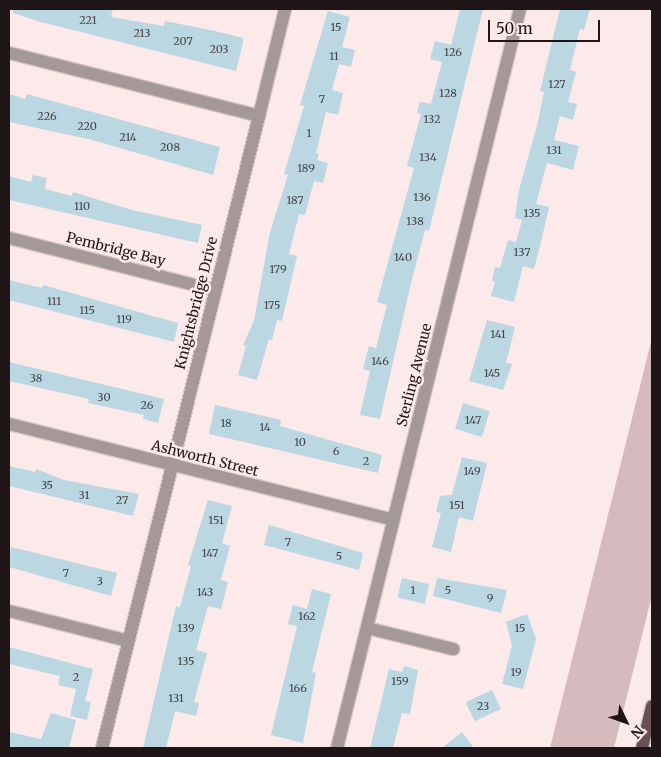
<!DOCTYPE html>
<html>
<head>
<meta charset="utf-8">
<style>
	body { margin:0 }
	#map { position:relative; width:661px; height:757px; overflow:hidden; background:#fce9ea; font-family:Merriweather,serif }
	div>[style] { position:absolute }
	.green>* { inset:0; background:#d5bbbd }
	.building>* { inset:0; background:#bad7e2; transform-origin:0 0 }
	.roads { filter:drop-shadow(1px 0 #d9c7c8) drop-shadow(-1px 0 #d9c7c8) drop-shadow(0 1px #d9c7c8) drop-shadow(0 -1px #d9c7c8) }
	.minor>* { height:12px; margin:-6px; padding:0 6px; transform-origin:6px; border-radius:6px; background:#a59899 }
	.primary>* { height:12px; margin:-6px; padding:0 6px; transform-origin:6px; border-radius:6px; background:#675153 }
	span { translate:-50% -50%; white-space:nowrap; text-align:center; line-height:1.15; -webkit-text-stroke:5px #fce9ea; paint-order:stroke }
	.number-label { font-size:11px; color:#464649 }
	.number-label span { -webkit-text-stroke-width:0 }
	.street-label { font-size:14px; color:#1f1516 }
	.frame { position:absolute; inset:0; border:10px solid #1f1516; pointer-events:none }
	.north { position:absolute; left:601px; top:697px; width:50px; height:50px; -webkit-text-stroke:4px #fce9ea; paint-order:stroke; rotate:132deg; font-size:14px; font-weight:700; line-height:20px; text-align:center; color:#1f1516 }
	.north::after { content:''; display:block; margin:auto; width:18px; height:22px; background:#1f1516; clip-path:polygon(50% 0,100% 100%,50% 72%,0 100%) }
	.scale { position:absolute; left:488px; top:20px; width:112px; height:22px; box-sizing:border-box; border:2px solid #1f1516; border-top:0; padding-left:6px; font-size:15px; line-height:18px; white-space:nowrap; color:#1f1516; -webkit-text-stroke:4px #fce9ea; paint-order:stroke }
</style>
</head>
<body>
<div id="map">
	<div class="green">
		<div style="clip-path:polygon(652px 338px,652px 595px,614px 748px,550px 748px)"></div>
	</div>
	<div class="building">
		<div style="clip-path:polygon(13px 9px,113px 9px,111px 17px,164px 26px,165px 21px,215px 31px,243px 38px,243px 43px,236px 71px,37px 21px,13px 13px)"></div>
		<div style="clip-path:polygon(460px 9px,483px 9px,429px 231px,425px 230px,411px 283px,380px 419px,360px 415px,370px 371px,363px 369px,369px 346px,376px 348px,387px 305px,377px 302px,414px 168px,407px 166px,421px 114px,417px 113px,420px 102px,431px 104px,442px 62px,430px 59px,435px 41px,451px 45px)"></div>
		<div style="clip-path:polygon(560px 9px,590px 9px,584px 30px,580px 29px,570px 70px,576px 72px,568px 102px,577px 104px,573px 120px,560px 116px,554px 140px,579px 146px,573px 170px,547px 163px,536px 204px,549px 207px,541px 242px,534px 269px,523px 266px,514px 302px,491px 296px,495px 282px,492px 281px,495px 267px,500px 268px,508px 240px,516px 242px,522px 220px,515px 218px,519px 190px,538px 122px,544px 92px,540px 91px)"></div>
		<div style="clip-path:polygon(328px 11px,350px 17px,342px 47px,355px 50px,351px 67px,339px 64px,332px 90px,343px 93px,338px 115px,326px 112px,316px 153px,319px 154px,317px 160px,328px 163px,323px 183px,314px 181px,305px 215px,299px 214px,289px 254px,297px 256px,282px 321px,277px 320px,272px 340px,269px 339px,257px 380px,238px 375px,246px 346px,243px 345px,254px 321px,270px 232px,288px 175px,284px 174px,304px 106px,300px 105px)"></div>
		<div style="clip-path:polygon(9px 94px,25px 99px,27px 94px,220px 147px,213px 175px,92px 140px,9px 122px)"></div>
		<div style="clip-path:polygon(33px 175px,47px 178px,45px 189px,72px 196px,73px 192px,132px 210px,202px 225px,198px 243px,9px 200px,9px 176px,31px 182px)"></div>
		<div style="clip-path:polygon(9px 280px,42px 288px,43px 285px,178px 323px,174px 342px,9px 300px)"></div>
		<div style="clip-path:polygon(487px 320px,515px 327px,506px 363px,512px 364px,503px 390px,469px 381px)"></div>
		<div style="clip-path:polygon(9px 362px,164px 399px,158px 423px,143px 419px,144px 415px,88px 403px,89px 399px,9px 381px)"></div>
		<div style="left:463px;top:403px;width:28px;height:27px;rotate:17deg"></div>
		<div style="clip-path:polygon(215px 405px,281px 420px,280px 426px,382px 455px,378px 473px,209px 434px)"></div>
		<div style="clip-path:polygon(462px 457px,487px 463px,473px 521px,459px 517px,451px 552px,432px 547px,441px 513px,436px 512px,440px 496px,452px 495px)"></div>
		<div style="clip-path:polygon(9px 466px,35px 472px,36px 469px,64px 480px,139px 494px,133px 516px,9px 486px)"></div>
		<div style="clip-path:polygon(208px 500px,232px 506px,222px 543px,230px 546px,221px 580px,228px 582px,221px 609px,208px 606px,196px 650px,207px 653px,194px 702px,199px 703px,196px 716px,175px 711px,166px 748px,143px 748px,176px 606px,180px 607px,191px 566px,188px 565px)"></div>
		<div style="clip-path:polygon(269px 525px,363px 553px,359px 570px,264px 545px)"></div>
		<div style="clip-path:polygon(11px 547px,117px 573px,111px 596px,9px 567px)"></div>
		<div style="left:402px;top:578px;width:28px;height:20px;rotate:13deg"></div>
		<div style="clip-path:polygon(437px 578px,507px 590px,501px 613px,433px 596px)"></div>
		<div style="clip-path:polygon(312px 589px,331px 594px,312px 672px,316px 673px,303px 743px,271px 735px,297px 626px,288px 624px,293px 605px,307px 609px)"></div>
		<div style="clip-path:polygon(527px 614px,536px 639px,523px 689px,502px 684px,512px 646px,506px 622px)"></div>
		<div style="clip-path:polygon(9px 647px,93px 669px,85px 701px,91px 702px,87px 720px,70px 716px,76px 689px,58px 685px,60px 676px,9px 664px)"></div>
		<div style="clip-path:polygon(404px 666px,418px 670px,410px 714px,402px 713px,393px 748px,370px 748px,389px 669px,402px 672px)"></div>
		<div style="left:492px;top:690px;width:21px;height:29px;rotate:65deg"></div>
		<div style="clip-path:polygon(51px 713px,76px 720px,69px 748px,9px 748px,9px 732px,41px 739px)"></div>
		<div style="clip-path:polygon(462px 732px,474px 748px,442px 748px)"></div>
	</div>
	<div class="roads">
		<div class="minor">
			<div style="left:9px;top:53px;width:258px;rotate:14.1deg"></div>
			<div style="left:259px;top:116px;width:651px;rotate:103.95deg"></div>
			<div style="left:259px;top:116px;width:110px;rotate:-76.3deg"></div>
			<div style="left:9px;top:238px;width:212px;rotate:14.2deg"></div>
			<div style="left:9px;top:424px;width:396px;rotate:14deg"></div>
			<div style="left:9px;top:611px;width:123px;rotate:14.1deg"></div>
			<div style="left:367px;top:628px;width:89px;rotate:13.7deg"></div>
			<div style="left:337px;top:748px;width:761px;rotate:-76.09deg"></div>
		</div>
		<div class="primary">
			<div style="left:642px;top:748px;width:43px;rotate:-76.6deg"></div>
		</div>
	</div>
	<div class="number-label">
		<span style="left:88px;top:20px">221</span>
		<span style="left:336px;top:27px">15</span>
		<span style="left:142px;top:33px">213</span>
		<span style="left:183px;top:41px">207</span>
		<span style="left:219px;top:49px">203</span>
		<span style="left:453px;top:52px">126</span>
		<span style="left:334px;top:56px">11</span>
		<span style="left:557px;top:84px">127</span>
		<span style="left:448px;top:93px">128</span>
		<span style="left:322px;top:99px">7</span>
		<span style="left:47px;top:116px">226</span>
		<span style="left:432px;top:119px">132</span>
		<span style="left:87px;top:126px">220</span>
		<span style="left:309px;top:133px">1</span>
		<span style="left:128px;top:137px">214</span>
		<span style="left:170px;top:147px">208</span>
		<span style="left:554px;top:150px">131</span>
		<span style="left:428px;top:157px">134</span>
		<span style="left:306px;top:168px">189</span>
		<span style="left:422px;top:197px">136</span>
		<span style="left:295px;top:200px">187</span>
		<span style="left:82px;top:206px">110</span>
		<span style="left:532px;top:213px">135</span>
		<span style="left:415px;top:221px">138</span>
		<span style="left:522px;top:252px">137</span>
		<span style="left:403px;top:257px">140</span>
		<span style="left:278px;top:269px">179</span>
		<span style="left:54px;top:301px">111</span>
		<span style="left:272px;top:305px">175</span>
		<span style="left:87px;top:310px">115</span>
		<span style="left:124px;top:319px">119</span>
		<span style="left:498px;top:334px">141</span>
		<span style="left:380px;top:361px">146</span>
		<span style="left:492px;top:373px">145</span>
		<span style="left:36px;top:378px">38</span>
		<span style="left:104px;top:397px">30</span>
		<span style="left:147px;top:405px">26</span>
		<span style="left:473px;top:420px">147</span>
		<span style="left:226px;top:423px">18</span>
		<span style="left:265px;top:427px">14</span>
		<span style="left:300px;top:442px">10</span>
		<span style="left:336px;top:451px">6</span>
		<span style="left:366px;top:461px">2</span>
		<span style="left:472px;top:471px">149</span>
		<span style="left:47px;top:485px">35</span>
		<span style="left:84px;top:495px">31</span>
		<span style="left:122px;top:500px">27</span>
		<span style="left:457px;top:505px">151</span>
		<span style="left:216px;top:520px">151</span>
		<span style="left:288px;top:542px">7</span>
		<span style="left:210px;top:553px">147</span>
		<span style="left:339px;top:556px">5</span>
		<span style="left:66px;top:573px">7</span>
		<span style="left:100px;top:581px">3</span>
		<span style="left:413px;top:590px">1</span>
		<span style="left:448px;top:590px">5</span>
		<span style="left:205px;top:592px">143</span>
		<span style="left:490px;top:598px">9</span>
		<span style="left:307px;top:616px">162</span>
		<span style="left:186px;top:628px">139</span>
		<span style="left:520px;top:628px">15</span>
		<span style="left:186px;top:661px">135</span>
		<span style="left:516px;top:672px">19</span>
		<span style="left:76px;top:677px">2</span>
		<span style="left:400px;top:681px">159</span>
		<span style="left:298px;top:688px">166</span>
		<span style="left:176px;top:698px">131</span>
		<span style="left:483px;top:706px">23</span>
	</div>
	<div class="street-label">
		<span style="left:116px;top:249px;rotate:14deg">Pembridge Bay</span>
		<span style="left:196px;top:303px;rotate:-76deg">Knightsbridge Drive</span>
		<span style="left:414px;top:375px;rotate:-76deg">Sterling Avenue</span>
		<span style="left:205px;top:458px;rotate:14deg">Ashworth Street</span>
	</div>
	<div class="frame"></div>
	<div class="north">N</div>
	<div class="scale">50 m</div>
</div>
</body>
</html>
